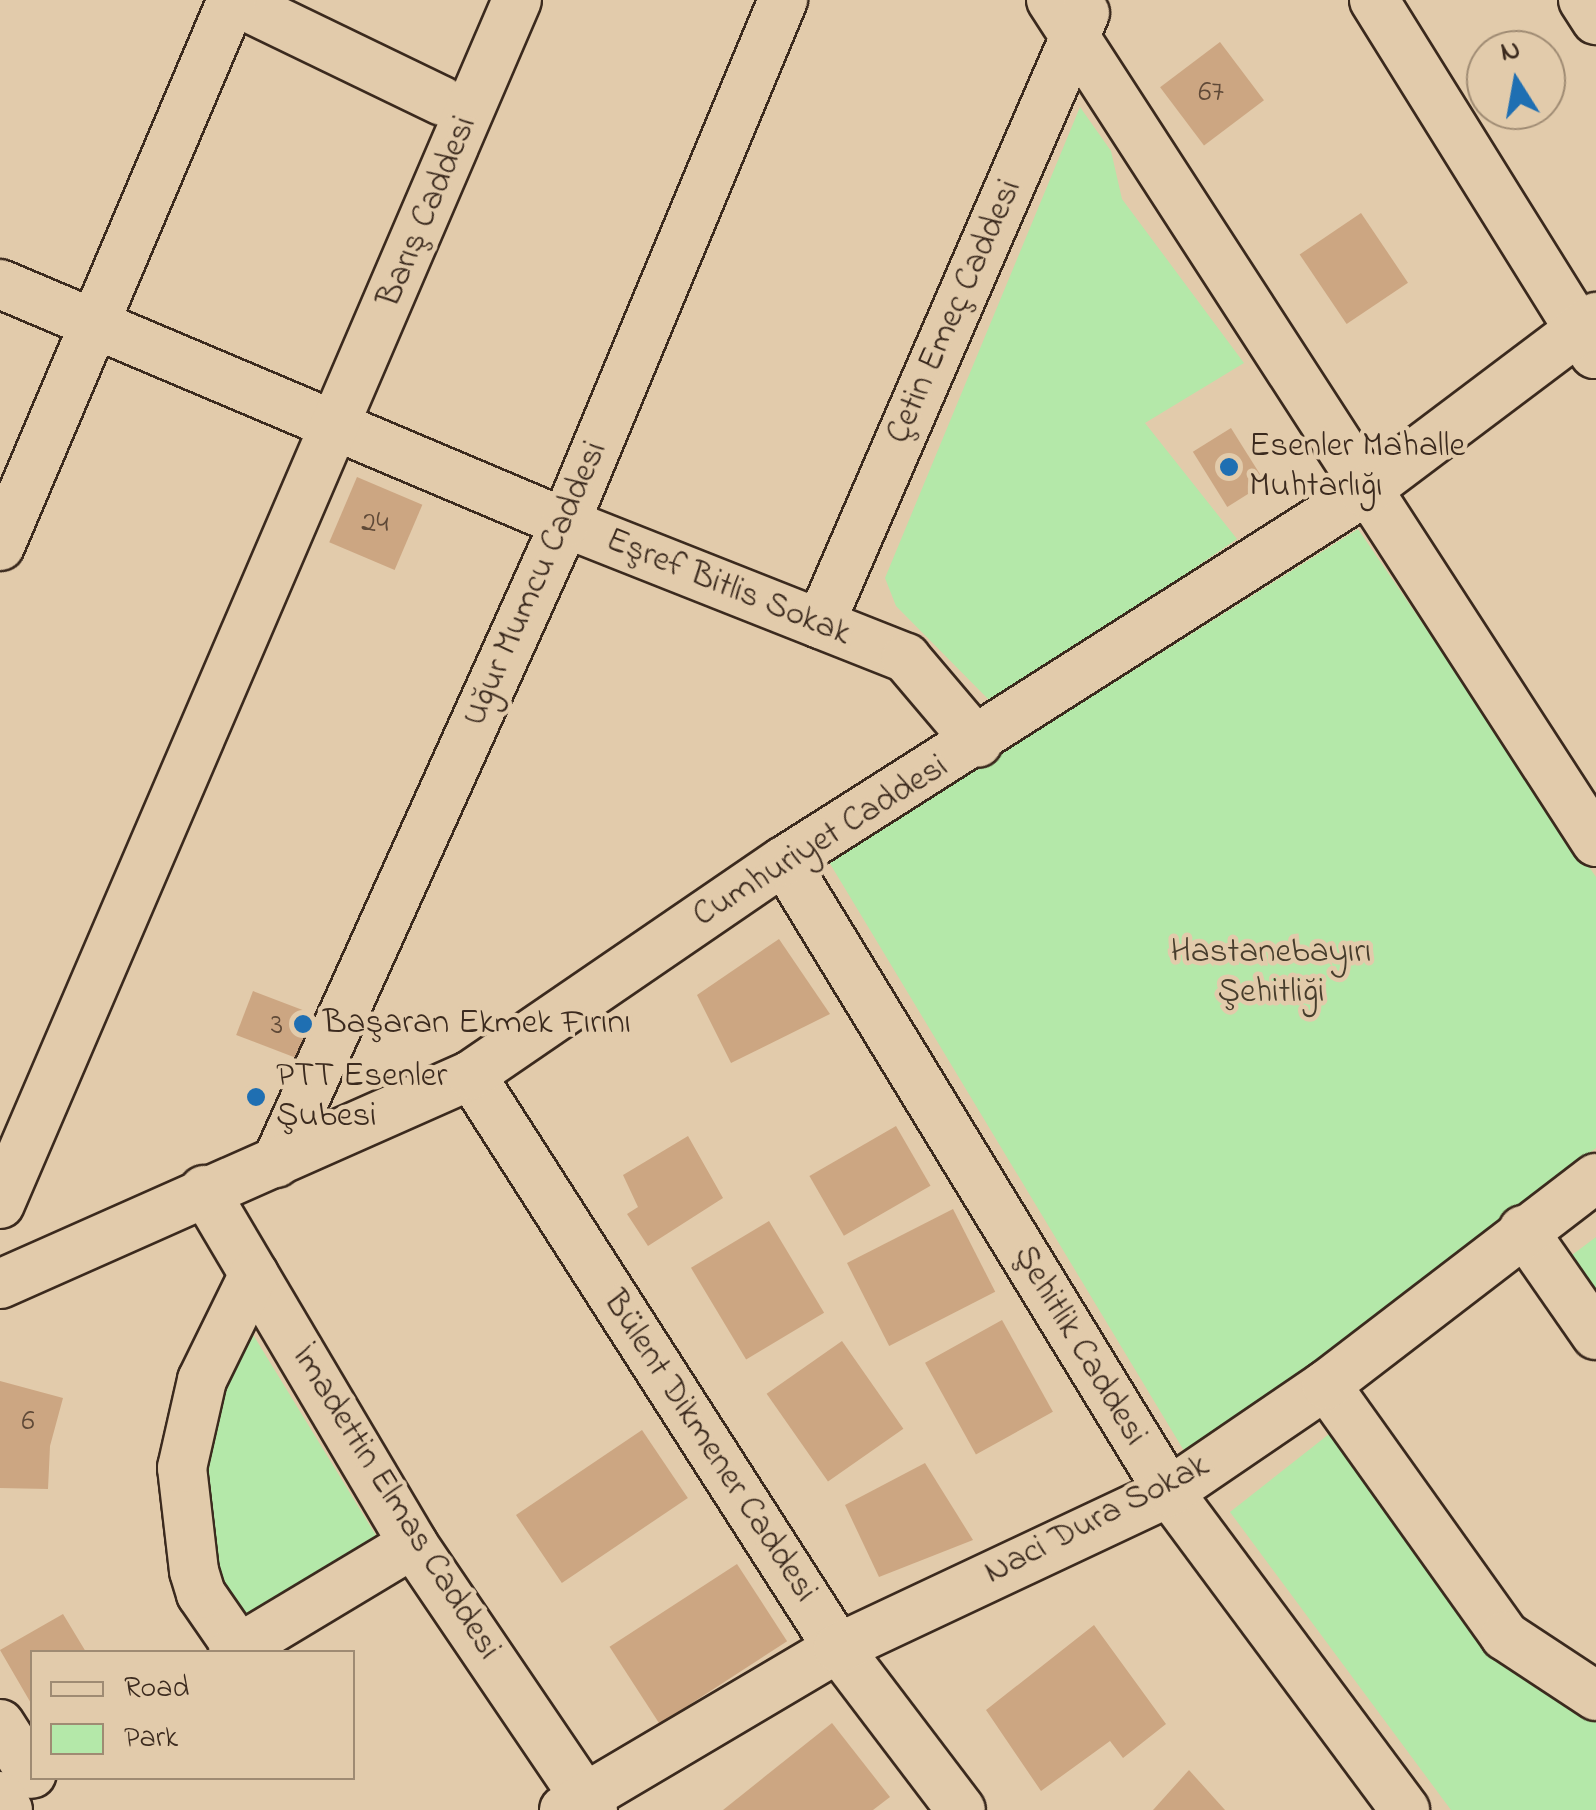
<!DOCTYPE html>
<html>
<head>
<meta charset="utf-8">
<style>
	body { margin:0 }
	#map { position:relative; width:1596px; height:1810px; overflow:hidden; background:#e2cbab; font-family:"Indie Flower",sans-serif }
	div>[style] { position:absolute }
	.green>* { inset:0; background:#b4e8a9 }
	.building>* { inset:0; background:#cca682; transform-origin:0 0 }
	.roads { filter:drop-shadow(2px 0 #3b2a1e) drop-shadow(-2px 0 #3b2a1e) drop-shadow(0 2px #3b2a1e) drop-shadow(0 -2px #3b2a1e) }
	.minor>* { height:48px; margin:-24px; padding:0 24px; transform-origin:24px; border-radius:24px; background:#e2cbab }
	.dots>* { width:28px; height:28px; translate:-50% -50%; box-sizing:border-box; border:5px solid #e2cbab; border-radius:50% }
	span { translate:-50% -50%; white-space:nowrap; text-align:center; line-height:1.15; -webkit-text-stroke:9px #e2cbab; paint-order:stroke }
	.number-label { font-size:30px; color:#5f4937 }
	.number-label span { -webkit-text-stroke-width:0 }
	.street-label { font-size:35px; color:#3b2a1e }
	.poi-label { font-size:35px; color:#3b2a1e }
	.left { translate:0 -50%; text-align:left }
	.park-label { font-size:35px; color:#473d2c }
	.legend { position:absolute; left:30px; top:1650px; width:325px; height:130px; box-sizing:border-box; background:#e2cbab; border:2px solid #9f8b73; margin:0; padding:12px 18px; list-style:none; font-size:30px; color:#3b2a1e }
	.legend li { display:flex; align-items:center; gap:20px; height:50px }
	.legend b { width:50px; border:2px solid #9f8b73 }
	.north { position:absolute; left:1466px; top:30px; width:100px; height:100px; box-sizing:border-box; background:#e2cbab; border:2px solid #9f8b73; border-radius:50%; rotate:349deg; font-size:28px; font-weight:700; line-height:40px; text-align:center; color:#3b2a1e }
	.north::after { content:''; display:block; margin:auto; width:35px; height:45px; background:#1f6fb2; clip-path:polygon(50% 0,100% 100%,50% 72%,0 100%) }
</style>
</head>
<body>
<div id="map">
	<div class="green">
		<div style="clip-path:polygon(1080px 107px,1111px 151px,1122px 199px,1244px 363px,1145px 423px,1237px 539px,994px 705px,896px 606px,885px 578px)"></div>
		<div style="clip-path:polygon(1358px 529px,1596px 877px,1596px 1148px,1189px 1459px,829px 862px)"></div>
		<div style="clip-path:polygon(1596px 1237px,1596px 1297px,1568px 1258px)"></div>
		<div style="clip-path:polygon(252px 1333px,380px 1542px,244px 1633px,211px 1583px,199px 1513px,215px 1380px)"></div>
		<div style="clip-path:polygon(1338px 1427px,1596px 1714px,1596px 1810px,1451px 1810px,1230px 1512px)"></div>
	</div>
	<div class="building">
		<div style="left:1220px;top:42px;width:73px;height:75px;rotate:53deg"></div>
		<div style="left:1361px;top:213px;width:84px;height:74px;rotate:56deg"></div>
		<div style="left:1231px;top:428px;width:65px;height:45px;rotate:58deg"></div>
		<div style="left:357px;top:477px;width:71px;height:71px;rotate:23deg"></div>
		<div style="clip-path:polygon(779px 939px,830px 1014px,731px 1063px,697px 995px)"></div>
		<div style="left:253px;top:991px;width:70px;height:47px;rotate:21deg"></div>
		<div style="left:896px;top:1126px;width:69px;height:100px;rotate:60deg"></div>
		<div style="clip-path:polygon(688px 1136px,723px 1198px,648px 1246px,627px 1214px,638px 1207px,623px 1175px)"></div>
		<div style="left:953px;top:1209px;width:93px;height:119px;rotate:63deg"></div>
		<div style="left:769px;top:1221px;width:107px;height:91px;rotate:59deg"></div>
		<div style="left:1002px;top:1320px;width:105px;height:88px;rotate:61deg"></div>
		<div style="left:842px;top:1341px;width:107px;height:92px;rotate:55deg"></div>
		<div style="clip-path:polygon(0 1381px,63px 1398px,50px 1446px,48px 1489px,0 1488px)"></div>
		<div style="left:642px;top:1430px;width:82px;height:152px;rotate:56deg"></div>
		<div style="clip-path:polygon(925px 1463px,973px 1540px,879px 1577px,845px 1505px)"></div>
		<div style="left:737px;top:1564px;width:92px;height:152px;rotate:57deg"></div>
		<div style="clip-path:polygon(63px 1614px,86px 1652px,32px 1652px,32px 1705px,0 1650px)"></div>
		<div style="clip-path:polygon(1094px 1625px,1166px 1724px,1123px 1758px,1110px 1741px,1041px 1791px,986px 1710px)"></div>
		<div style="clip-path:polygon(832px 1723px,890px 1797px,873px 1810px,723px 1810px)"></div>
		<div style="clip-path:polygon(1189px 1770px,1225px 1810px,1153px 1810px)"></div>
	</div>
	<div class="roads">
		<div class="minor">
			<div style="left:233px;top:0;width:232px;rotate:25.8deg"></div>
			<div style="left:1051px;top:0;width:1003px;rotate:57.09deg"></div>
			<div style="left:1374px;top:0;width:417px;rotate:58.1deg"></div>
			<div style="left:1583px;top:0;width:24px;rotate:57deg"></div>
			<div style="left:0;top:284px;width:613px;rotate:22.93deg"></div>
			<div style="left:565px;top:523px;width:367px;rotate:21.6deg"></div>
			<div style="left:906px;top:658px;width:111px;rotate:49.7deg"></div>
			<div style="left:0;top:546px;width:593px;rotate:-66.98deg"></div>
			<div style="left:820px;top:624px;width:666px;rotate:-66.55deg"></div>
			<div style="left:784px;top:861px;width:739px;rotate:58.61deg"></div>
			<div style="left:1169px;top:1492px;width:396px;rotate:53.4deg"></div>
			<div style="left:471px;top:1075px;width:680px;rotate:57.36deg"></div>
			<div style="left:838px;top:1648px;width:203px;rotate:52.8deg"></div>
			<div style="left:276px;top:1163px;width:702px;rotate:-65.7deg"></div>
			<div style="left:565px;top:523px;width:567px;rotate:-67.37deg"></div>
			<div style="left:204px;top:1190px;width:411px;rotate:59.4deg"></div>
			<div style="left:413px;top:1544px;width:321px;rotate:55.9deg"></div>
			<div style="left:0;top:1204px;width:1310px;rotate:-66.76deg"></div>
			<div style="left:1523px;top:1230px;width:128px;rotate:55.2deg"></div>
			<div style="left:0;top:1284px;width:515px;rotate:-23.93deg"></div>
			<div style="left:471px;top:1075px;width:379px;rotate:-34.4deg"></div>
			<div style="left:784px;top:861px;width:687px;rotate:-32.46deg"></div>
			<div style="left:1364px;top:492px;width:291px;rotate:-37deg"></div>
			<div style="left:1326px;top:1385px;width:308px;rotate:54.5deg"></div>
			<div style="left:1505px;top:1636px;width:109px;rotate:33.4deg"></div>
			<div style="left:239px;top:1649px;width:67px;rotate:-124.6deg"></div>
			<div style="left:201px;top:1594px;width:24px;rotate:-107deg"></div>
			<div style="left:194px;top:1571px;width:104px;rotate:-96.6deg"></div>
			<div style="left:182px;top:1468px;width:90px;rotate:-77.2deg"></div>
			<div style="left:202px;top:1380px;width:118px;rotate:-63.9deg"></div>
			<div style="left:233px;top:1652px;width:210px;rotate:-31deg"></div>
			<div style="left:0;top:1724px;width:59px;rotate:57.4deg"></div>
			<div style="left:0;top:1796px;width:16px;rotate:60deg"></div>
			<div style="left:564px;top:1810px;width:318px;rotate:-30.6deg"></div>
			<div style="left:838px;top:1648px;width:366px;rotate:-25.2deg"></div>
			<div style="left:1169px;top:1492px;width:190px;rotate:-34.3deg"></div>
			<div style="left:1326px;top:1385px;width:340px;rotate:-37.5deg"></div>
		</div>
	</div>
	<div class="dots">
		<div style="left:1229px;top:467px;background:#1f6fb2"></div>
		<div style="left:303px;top:1024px;background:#1f6fb2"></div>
		<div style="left:256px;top:1097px;background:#1f6fb2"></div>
	</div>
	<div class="number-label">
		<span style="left:1211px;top:93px">67</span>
		<span style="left:375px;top:524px">24</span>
		<span style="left:277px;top:1026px">3</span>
		<span style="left:28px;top:1422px">6</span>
	</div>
	<div class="street-label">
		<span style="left:428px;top:212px;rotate:-67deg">Barış Caddesi</span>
		<span style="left:955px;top:312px;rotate:-66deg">Çetin Emeç Caddesi</span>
		<span style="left:536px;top:584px;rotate:-66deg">Uğur Mumcu Caddesi</span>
		<span style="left:728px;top:588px;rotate:22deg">Eşref Bitlis Sokak</span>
		<span style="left:821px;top:842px;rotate:-32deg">Cumhuriyet Caddesi</span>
		<span style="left:1079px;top:1346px;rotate:59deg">Şehitlik Caddesi</span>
		<span style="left:709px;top:1447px;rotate:57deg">Bülent Dikmener Caddesi</span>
		<span style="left:395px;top:1503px;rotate:58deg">İmadettin Elmas Caddesi</span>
		<span style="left:1097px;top:1520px;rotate:-27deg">Naci Dura Sokak</span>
	</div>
	<div class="poi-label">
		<span class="left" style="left:1249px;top:467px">Esenler Mahalle<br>Muhtarlığı</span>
		<span class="left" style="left:323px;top:1024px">Başaran Ekmek Fırını</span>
		<span class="left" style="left:276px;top:1097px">PTT Esenler<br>Şubesi</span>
	</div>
	<div class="park-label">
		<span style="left:1271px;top:973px">Hastanebayırı<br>Şehitliği</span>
	</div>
	<ul class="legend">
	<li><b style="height:12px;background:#e2cbab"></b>Road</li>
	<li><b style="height:28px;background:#b4e8a9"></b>Park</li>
	</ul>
	<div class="north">N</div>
</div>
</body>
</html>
